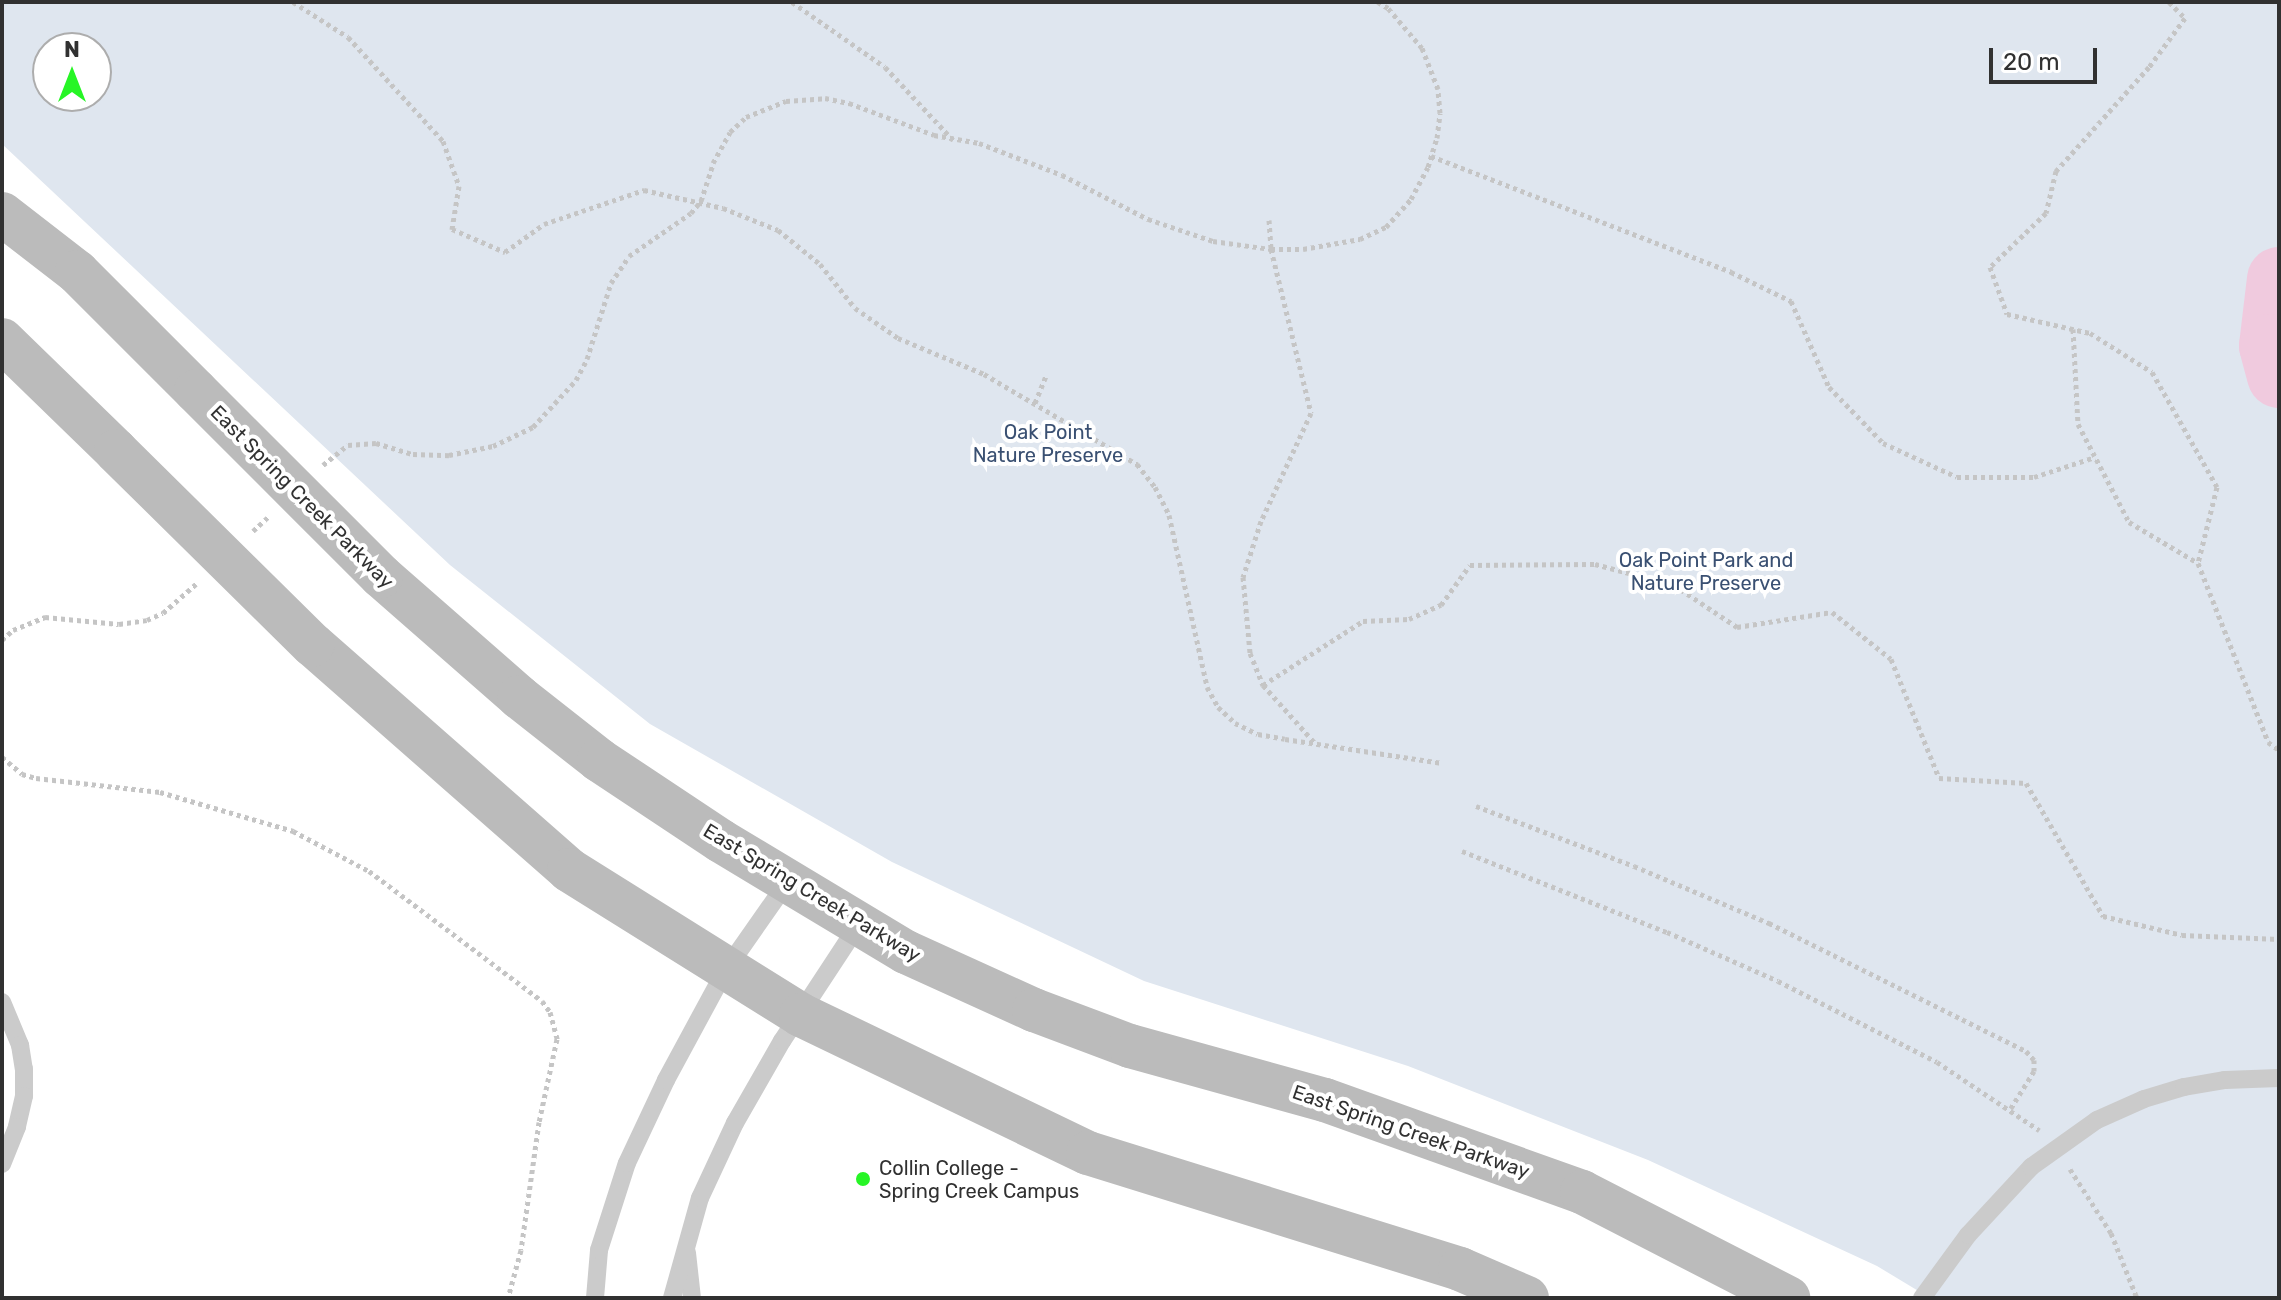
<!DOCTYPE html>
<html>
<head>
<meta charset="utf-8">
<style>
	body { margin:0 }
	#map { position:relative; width:2281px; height:1300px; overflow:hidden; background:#fff; font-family:Rubik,sans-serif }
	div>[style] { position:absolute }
	.green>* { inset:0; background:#dfe6ef }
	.river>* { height:64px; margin:-32px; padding:0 32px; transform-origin:32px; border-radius:32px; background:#f0cade }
	.path>* { height:5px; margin-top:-2.5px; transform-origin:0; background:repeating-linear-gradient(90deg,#c5c5c5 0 4px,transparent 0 8px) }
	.lane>* { height:18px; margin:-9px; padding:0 9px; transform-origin:9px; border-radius:9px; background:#cbcbcb }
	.secondary>* { height:44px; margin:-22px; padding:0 22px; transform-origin:22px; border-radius:22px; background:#bbb }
	.secondary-bridge>* { height:44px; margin:-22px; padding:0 22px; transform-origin:22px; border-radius:22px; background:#bbb }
	.dots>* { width:22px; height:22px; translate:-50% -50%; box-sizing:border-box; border:4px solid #fff; border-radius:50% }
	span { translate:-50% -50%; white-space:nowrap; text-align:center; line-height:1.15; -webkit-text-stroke:8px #fff; paint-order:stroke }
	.park-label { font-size:20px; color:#3a5072 }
	.street-label { font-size:20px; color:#313131 }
	.poi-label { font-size:20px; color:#313131 }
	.left { translate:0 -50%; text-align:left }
	.frame { position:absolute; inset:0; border:4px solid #313131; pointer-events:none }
	.north { position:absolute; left:32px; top:32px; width:80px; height:80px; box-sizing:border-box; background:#fff; border:2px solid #adadad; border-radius:50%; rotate:0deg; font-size:22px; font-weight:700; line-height:32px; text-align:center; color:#313131 }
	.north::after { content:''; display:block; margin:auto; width:28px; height:36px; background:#27f526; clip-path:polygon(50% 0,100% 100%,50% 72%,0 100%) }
	.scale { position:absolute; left:1989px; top:48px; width:108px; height:36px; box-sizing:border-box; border:4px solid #313131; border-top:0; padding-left:10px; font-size:24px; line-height:28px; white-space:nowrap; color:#313131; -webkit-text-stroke:6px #fff; paint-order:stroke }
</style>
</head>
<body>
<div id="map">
	<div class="green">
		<div style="clip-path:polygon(evenodd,2px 2px,2279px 2px,2279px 1298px,1930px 1298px,1877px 1266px,1648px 1160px,1408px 1066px,1144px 981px,892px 862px,650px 724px,450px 565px,2px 144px,2px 2px,48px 48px,96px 48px,96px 96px,48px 96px,48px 48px)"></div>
	</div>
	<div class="river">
		<div style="left:2279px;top:279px;width:67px;rotate:96.8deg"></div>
		<div style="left:2271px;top:346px;width:31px;rotate:75deg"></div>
	</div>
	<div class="path">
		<div style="left:293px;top:2px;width:65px;rotate:32.5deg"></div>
		<div style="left:348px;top:37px;width:141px;rotate:47.6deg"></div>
		<div style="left:443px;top:141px;width:48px;rotate:70.4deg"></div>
		<div style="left:459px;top:186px;width:44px;rotate:99.2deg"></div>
		<div style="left:452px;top:229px;width:58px;rotate:23.5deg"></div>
		<div style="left:505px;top:252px;width:48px;rotate:-35.7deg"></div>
		<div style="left:544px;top:224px;width:106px;rotate:-18.8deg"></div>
		<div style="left:644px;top:190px;width:81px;rotate:12.8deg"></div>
		<div style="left:723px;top:208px;width:59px;rotate:21.8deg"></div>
		<div style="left:778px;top:230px;width:54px;rotate:39deg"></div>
		<div style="left:820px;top:264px;width:56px;rotate:51.5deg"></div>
		<div style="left:855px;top:308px;width:52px;rotate:34.9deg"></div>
		<div style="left:898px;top:338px;width:93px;rotate:22.7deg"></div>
		<div style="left:984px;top:374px;width:178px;rotate:30.5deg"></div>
		<div style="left:1137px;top:464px;width:29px;rotate:52deg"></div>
		<div style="left:1155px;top:487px;width:31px;rotate:63deg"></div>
		<div style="left:1169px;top:515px;width:176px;rotate:77.5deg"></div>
		<div style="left:1207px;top:687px;width:23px;rotate:61deg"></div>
		<div style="left:1218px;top:707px;width:23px;rotate:43deg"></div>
		<div style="left:1235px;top:723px;width:25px;rotate:26deg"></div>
		<div style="left:1258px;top:734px;width:27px;rotate:10deg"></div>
		<div style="left:1285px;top:739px;width:159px;rotate:8.7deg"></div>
		<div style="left:792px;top:2px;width:113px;rotate:35deg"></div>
		<div style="left:885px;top:67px;width:100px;rotate:47deg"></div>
		<div style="left:2169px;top:2px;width:23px;rotate:45deg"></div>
		<div style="left:2185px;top:18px;width:61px;rotate:126.3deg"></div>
		<div style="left:2149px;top:67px;width:140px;rotate:131.8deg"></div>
		<div style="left:2056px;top:171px;width:43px;rotate:103.4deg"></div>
		<div style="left:2046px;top:213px;width:78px;rotate:136deg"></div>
		<div style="left:1990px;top:267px;width:50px;rotate:70.1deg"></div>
		<div style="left:2007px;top:314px;width:85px;rotate:12.9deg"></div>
		<div style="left:2090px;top:333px;width:73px;rotate:32.2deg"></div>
		<div style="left:2152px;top:372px;width:132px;rotate:60.5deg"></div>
		<div style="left:2217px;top:487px;width:78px;rotate:104deg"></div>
		<div style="left:2198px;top:563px;width:192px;rotate:68.6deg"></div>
		<div style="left:2268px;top:742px;width:14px;rotate:36deg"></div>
		<div style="left:1431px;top:156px;width:322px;rotate:21.1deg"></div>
		<div style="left:1731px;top:272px;width:67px;rotate:25.8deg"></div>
		<div style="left:1791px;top:301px;width:94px;rotate:66.2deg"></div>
		<div style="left:1829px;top:387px;width:78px;rotate:46deg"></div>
		<div style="left:1883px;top:443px;width:81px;rotate:24.7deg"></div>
		<div style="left:1957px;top:477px;width:77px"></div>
		<div style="left:2034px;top:477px;width:64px;rotate:-18.2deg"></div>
		<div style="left:1269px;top:220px;width:29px;rotate:86deg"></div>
		<div style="left:1271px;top:249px;width:169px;rotate:76.3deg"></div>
		<div style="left:1311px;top:413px;width:119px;rotate:114.8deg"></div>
		<div style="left:1261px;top:521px;width:59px;rotate:107.8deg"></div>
		<div style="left:1243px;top:577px;width:76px;rotate:84.7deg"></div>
		<div style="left:1250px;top:653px;width:35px;rotate:68deg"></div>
		<div style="left:1263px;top:685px;width:119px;rotate:-32.6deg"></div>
		<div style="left:1363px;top:621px;width:46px;rotate:-2.5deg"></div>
		<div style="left:1409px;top:619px;width:35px;rotate:-24deg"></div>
		<div style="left:1441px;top:605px;width:49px;rotate:-54.1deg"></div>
		<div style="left:1470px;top:565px;width:125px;rotate:-0.5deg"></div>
		<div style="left:1595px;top:564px;width:82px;rotate:14.9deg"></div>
		<div style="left:1674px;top:585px;width:76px;rotate:33.7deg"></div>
		<div style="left:1737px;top:627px;width:96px;rotate:-9deg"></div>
		<div style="left:1832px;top:612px;width:75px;rotate:38.5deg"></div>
		<div style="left:1891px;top:659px;width:128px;rotate:68deg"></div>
		<div style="left:1939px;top:778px;width:87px;rotate:3.3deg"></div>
		<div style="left:2026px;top:783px;width:154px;rotate:59.9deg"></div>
		<div style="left:2103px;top:916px;width:81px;rotate:13.5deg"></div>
		<div style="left:2182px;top:935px;width:97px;rotate:2.4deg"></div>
		<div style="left:2073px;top:329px;width:95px;rotate:87deg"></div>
		<div style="left:2078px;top:424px;width:110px;rotate:62.5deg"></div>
		<div style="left:2129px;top:522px;width:80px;rotate:30.7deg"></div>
		<div style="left:1035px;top:403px;width:31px;rotate:-68deg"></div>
		<div style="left:323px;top:465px;width:32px;rotate:-39deg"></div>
		<div style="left:348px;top:445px;width:28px;rotate:-4deg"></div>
		<div style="left:376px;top:443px;width:39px;rotate:17deg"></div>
		<div style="left:413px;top:454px;width:36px;rotate:2deg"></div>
		<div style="left:449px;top:455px;width:45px;rotate:-11.6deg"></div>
		<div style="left:493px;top:446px;width:44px;rotate:-25.4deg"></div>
		<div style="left:533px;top:427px;width:64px;rotate:-47.5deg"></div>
		<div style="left:576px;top:380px;width:24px;rotate:-62deg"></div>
		<div style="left:587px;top:359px;width:80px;rotate:-72.5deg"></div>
		<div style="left:611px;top:283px;width:32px;rotate:-56deg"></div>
		<div style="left:629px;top:256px;width:75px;rotate:-34.7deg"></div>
		<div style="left:691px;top:213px;width:16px;rotate:-50deg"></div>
		<div style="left:701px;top:201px;width:40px;rotate:-72deg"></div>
		<div style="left:713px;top:163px;width:35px;rotate:-61deg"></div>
		<div style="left:730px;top:132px;width:22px;rotate:-43deg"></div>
		<div style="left:746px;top:117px;width:43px;rotate:-21.8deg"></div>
		<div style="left:786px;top:101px;width:39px;rotate:-4deg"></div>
		<div style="left:825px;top:98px;width:25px;rotate:12deg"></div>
		<div style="left:849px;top:103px;width:91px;rotate:20.6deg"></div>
		<div style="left:934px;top:135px;width:46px;rotate:10.1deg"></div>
		<div style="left:979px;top:143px;width:89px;rotate:21.1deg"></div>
		<div style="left:1062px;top:175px;width:97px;rotate:27.1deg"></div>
		<div style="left:1148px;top:219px;width:69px;rotate:18.7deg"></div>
		<div style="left:1213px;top:241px;width:59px;rotate:7.9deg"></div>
		<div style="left:1271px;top:249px;width:32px"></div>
		<div style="left:1303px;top:249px;width:58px;rotate:-10deg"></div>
		<div style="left:1360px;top:239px;width:29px;rotate:-25deg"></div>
		<div style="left:1386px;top:227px;width:38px;rotate:-48deg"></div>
		<div style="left:1411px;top:199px;width:36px;rotate:-62deg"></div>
		<div style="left:1428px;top:167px;width:30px;rotate:-73deg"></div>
		<div style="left:1437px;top:138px;width:25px;rotate:-83deg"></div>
		<div style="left:1440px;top:113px;width:24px;rotate:-95deg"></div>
		<div style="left:1438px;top:89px;width:44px;rotate:-111.3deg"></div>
		<div style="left:1422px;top:48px;width:52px;rotate:-130.4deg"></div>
		<div style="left:1388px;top:8px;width:12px;rotate:-149deg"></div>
		<div style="left:253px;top:531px;width:22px;rotate:-43deg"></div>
		<div style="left:2px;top:640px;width:15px;rotate:-42deg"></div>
		<div style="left:13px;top:630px;width:35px;rotate:-22deg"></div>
		<div style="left:45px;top:617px;width:74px;rotate:5.4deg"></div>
		<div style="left:119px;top:624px;width:28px;rotate:-8deg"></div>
		<div style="left:147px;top:620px;width:17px;rotate:-24deg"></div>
		<div style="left:163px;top:613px;width:44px;rotate:-41.3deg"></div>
		<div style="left:1263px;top:685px;width:79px;rotate:48.1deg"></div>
		<div style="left:2px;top:757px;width:26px;rotate:40deg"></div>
		<div style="left:22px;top:774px;width:15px;rotate:16deg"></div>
		<div style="left:36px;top:778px;width:125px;rotate:6.4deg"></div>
		<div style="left:160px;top:792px;width:139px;rotate:16.3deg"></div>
		<div style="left:293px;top:831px;width:86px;rotate:27.8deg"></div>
		<div style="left:369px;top:871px;width:216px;rotate:36.9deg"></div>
		<div style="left:542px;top:1001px;width:14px;rotate:54deg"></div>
		<div style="left:550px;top:1012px;width:28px;rotate:75deg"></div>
		<div style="left:557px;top:1039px;width:85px;rotate:102.2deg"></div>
		<div style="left:539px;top:1122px;width:129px;rotate:98deg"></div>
		<div style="left:521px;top:1250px;width:50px;rotate:105.2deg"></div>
		<div style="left:1476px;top:806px;width:169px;rotate:20.8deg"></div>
		<div style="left:1634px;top:866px;width:147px;rotate:22.9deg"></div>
		<div style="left:1769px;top:923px;width:287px;rotate:26.5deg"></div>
		<div style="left:2026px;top:1051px;width:12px;rotate:48deg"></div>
		<div style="left:2034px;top:1060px;width:11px;rotate:90deg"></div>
		<div style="left:2034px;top:1071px;width:44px;rotate:121.9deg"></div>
		<div style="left:1462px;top:851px;width:220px;rotate:21.6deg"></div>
		<div style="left:1667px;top:932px;width:121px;rotate:23.8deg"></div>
		<div style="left:1778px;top:981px;width:178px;rotate:27deg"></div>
		<div style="left:1937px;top:1062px;width:123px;rotate:33.7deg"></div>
		<div style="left:2070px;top:1169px;width:76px;rotate:57.4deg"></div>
		<div style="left:2111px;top:1233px;width:70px;rotate:68.2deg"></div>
	</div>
	<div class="lane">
		<div style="left:2px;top:1002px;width:47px;rotate:67.3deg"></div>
		<div style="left:20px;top:1045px;width:24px;rotate:81deg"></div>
		<div style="left:24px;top:1069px;width:27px;rotate:90deg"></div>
		<div style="left:24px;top:1096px;width:32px;rotate:103deg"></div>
		<div style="left:17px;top:1127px;width:40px;rotate:112deg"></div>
		<div style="left:687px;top:1253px;width:45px;rotate:83.7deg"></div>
		<div style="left:595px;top:1298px;width:48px;rotate:-85.2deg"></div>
		<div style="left:599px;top:1250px;width:91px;rotate:-72.2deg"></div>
		<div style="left:627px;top:1163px;width:92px;rotate:-64.8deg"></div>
		<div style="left:666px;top:1080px;width:124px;rotate:-61.6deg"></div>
		<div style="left:725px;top:971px;width:110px;rotate:-55deg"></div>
		<div style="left:672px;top:1298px;width:104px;rotate:-74.4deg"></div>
		<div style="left:700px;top:1198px;width:83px;rotate:-65deg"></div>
		<div style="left:735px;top:1123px;width:95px;rotate:-60.2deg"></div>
		<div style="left:782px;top:1041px;width:140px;rotate:-56.7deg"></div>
		<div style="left:1922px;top:1298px;width:78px;rotate:-53.9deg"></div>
		<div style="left:1968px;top:1235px;width:93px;rotate:-47.2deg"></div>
		<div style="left:2031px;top:1167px;width:81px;rotate:-35.5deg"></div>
		<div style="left:2097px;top:1120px;width:51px;rotate:-24.1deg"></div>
		<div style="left:2144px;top:1099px;width:42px;rotate:-16.7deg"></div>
		<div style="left:2184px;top:1087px;width:42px;rotate:-9.7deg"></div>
		<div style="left:2225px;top:1080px;width:54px;rotate:-2.1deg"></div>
	</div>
	<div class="secondary">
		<div style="left:2px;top:214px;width:95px;rotate:37.7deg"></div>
		<div style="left:77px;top:272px;width:168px;rotate:45deg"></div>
		<div style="left:2px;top:340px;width:159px;rotate:44.2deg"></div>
		<div style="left:381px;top:576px;width:184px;rotate:41.2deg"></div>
		<div style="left:519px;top:697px;width:102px;rotate:38.2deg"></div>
		<div style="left:599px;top:760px;width:146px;rotate:33.6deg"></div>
		<div style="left:721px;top:841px;width:216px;rotate:31deg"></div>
		<div style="left:906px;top:952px;width:141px;rotate:24.4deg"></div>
		<div style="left:1034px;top:1010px;width:103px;rotate:20.6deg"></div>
		<div style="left:1130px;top:1046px;width:202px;rotate:15.5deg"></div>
		<div style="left:1325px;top:1100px;width:273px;rotate:19.7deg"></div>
		<div style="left:1582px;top:1192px;width:232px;rotate:27.2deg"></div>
		<div style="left:313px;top:645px;width:341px;rotate:41.3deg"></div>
		<div style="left:569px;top:870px;width:274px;rotate:32deg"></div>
		<div style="left:801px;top:1015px;width:318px;rotate:25.7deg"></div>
		<div style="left:1088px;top:1153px;width:390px;rotate:17.3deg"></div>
		<div style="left:1460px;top:1269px;width:73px;rotate:23.4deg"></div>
	</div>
	<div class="secondary-bridge">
		<div style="left:196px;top:391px;width:262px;rotate:45deg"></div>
		<div style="left:116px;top:451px;width:276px;rotate:44.6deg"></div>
	</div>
	<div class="dots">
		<div style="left:863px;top:1179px;background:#27f526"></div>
	</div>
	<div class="park-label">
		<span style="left:1048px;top:444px">Oak Point<br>Nature Preserve</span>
		<span style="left:1706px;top:572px">Oak Point Park and<br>Nature Preserve</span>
	</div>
	<div class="street-label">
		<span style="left:302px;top:497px;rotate:45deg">East Spring Creek Parkway</span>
		<span style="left:812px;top:893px;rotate:31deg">East Spring Creek Parkway</span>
		<span style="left:1411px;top:1132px;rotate:19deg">East Spring Creek Parkway</span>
	</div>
	<div class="poi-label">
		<span class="left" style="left:879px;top:1180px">Collin College -<br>Spring Creek Campus</span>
	</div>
	<div class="frame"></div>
	<div class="north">N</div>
	<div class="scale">20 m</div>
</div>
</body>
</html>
